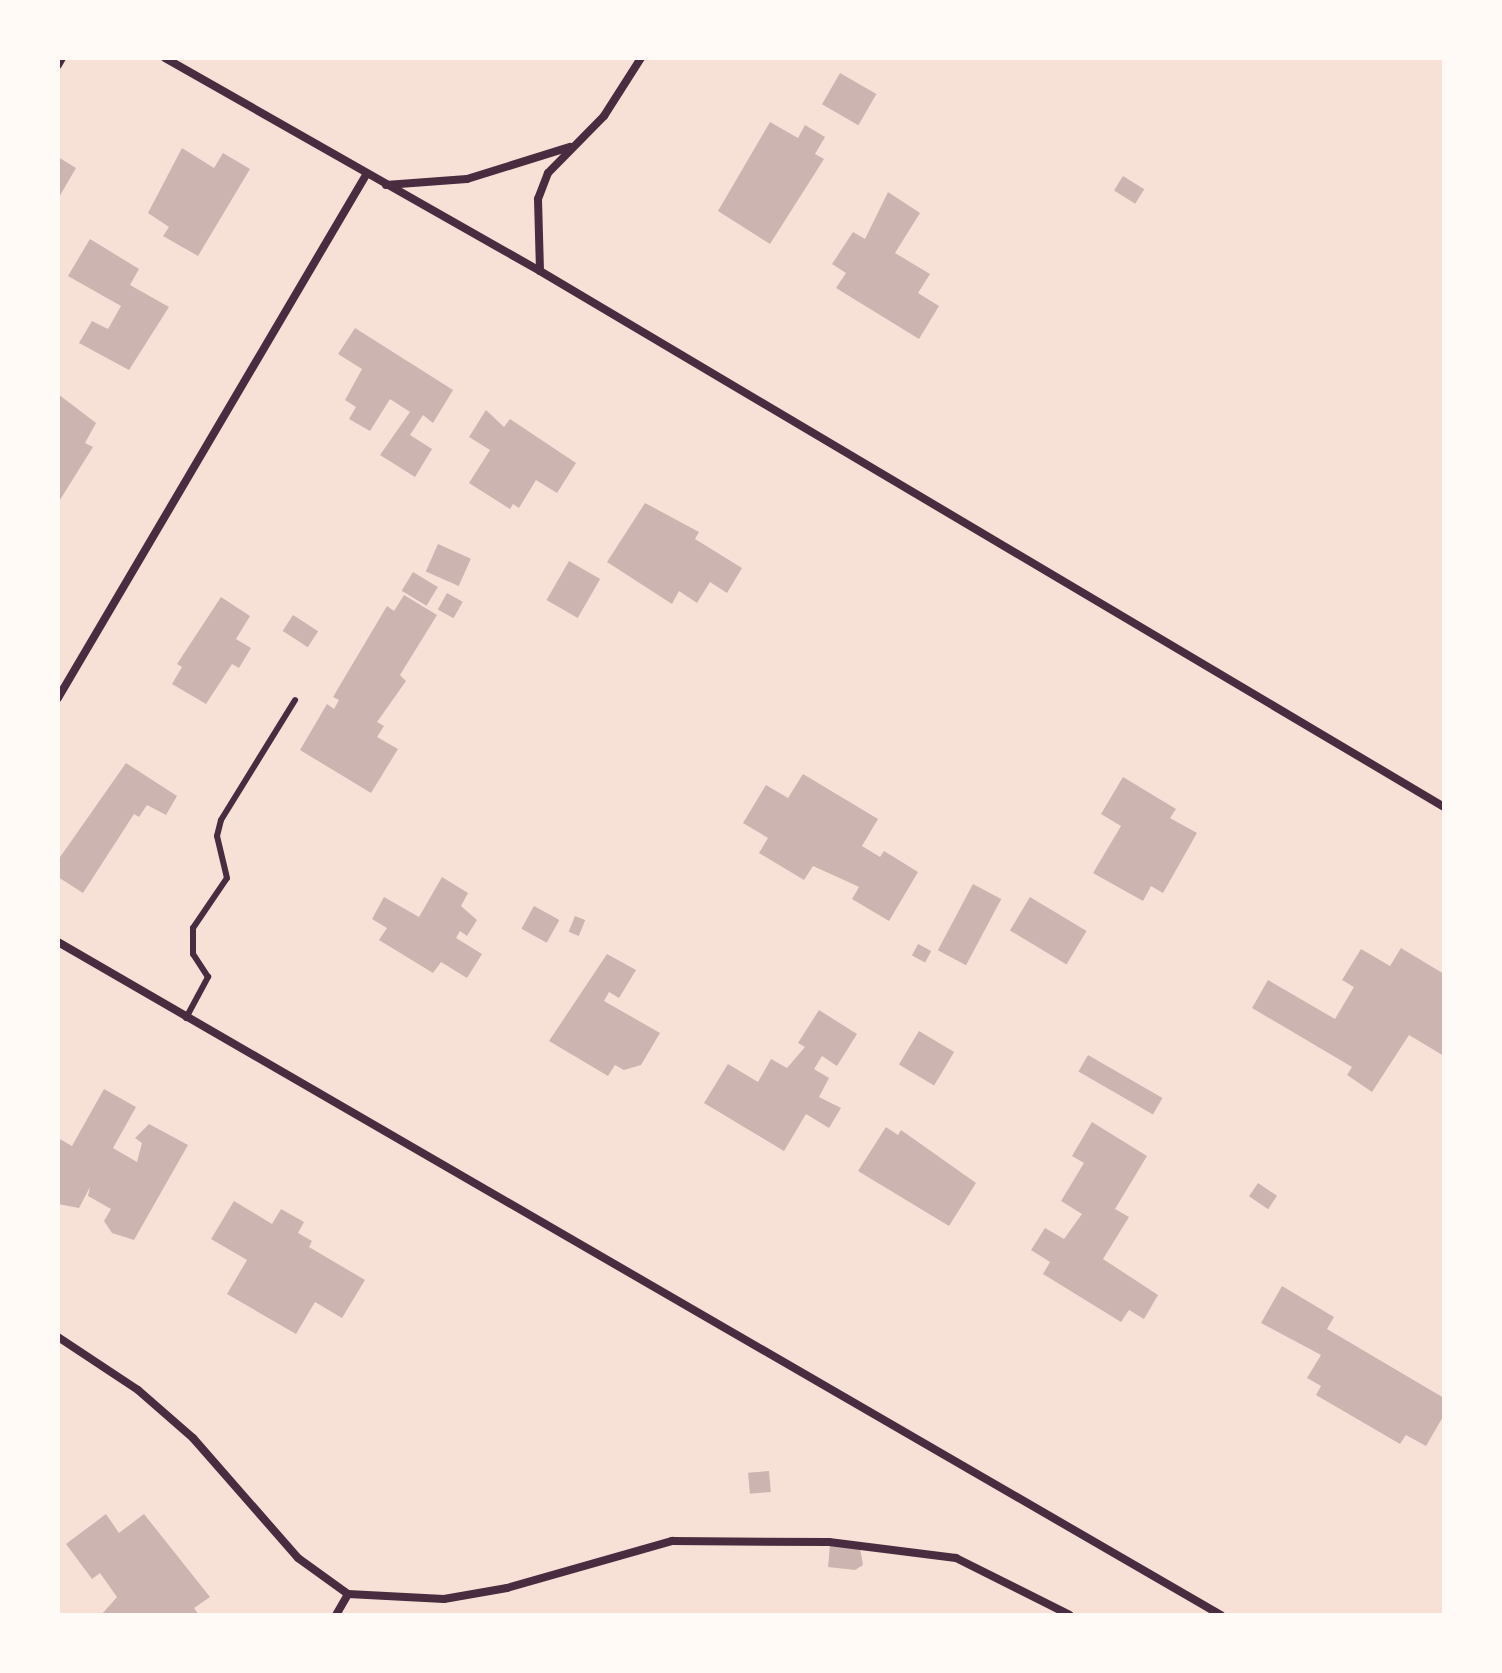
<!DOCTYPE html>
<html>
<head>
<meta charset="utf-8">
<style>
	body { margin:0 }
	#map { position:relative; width:1502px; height:1673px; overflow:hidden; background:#f7e1d7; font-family:"Varela Round",sans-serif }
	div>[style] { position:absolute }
	.building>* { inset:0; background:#ccb4b1; transform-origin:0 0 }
	.service>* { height:6px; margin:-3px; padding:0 3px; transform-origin:3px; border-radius:3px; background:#4a2c40 }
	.minor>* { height:8px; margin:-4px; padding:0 4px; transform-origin:4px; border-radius:4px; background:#4a2c40 }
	span { translate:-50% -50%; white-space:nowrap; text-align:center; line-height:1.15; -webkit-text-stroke:8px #fffaf5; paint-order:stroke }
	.frame { position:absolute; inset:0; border:60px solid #fffaf5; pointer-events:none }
</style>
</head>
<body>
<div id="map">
	<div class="building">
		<div style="left:840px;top:73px;width:42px;height:36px;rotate:30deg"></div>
		<div style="clip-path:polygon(770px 122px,798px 138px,805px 125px,825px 137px,815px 154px,824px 159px,770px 244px,718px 211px)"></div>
		<div style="clip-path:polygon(182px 148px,214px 168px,223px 153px,250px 169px,198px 256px,163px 236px,169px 227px,148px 213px)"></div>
		<div style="clip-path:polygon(58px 157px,76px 168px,58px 199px)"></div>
		<div style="left:1123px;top:176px;width:25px;height:17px;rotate:32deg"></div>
		<div style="clip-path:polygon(888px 192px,920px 213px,895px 253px,930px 274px,918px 293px,939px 306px,919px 339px,836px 288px,846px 273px,832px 264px,853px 232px,865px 239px)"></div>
		<div style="clip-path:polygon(90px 239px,139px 269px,130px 285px,169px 307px,129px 370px,79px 343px,92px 321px,108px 329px,121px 306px,68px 276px)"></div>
		<div style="clip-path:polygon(355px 328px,453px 390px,433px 423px,423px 415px,410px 435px,432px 449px,415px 477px,380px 455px,410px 412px,390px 399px,370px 431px,349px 419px,356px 407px,345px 400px,362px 369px,338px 354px)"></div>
		<div style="clip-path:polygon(58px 394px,96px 423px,85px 443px,93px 447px,58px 503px)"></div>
		<div style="clip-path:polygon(486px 410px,504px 427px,510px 419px,576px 463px,557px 493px,536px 480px,519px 508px,513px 504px,510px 509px,469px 483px,490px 450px,469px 437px)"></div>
		<div style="clip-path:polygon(645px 503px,699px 532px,695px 539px,742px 568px,727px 593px,710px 582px,697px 603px,679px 591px,672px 604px,607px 562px)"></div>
		<div style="left:438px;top:544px;width:36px;height:30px;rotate:24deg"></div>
		<div style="left:569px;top:561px;width:36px;height:45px;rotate:30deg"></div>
		<div style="left:413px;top:572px;width:29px;height:22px;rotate:31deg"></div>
		<div style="left:447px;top:593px;width:18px;height:19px;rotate:29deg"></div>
		<div style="clip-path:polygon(404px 595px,437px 615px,400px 675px,406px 681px,377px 722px,384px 726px,377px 737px,398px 749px,371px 793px,300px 750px,327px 704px,334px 709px,339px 700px,333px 697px,387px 606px,394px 611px)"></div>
		<div style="clip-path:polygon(221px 597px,250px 616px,236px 639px,251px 648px,239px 668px,232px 664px,206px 704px,172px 684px,182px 667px,177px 664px)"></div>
		<div style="left:293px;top:615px;width:30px;height:19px;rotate:33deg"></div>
		<div style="clip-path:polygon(126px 763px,177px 796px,166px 815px,147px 805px,139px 817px,134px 814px,83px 893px,58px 877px,58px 860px)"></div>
		<div style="clip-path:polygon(803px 774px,878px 819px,862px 846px,880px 857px,884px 851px,918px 872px,889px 921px,852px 899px,859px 887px,855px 885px,813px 866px,804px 880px,759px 853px,768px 838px,743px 823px,766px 785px,788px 798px)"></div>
		<div style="clip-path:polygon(1123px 777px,1176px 809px,1170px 818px,1197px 833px,1163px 893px,1151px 886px,1143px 901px,1093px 873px,1121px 826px,1101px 814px)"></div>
		<div style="clip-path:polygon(442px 877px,468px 893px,461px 906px,477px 920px,467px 936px,460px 931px,456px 938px,482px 954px,467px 978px,441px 962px,433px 973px,379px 940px,387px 928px,372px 919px,384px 897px,419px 917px)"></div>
		<div style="left:973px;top:884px;width:32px;height:75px;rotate:28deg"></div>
		<div style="left:1030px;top:897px;width:66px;height:39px;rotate:31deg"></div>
		<div style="left:534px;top:906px;width:29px;height:26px;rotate:29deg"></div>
		<div style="left:575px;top:916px;width:11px;height:17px;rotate:22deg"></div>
		<div style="left:918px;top:944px;width:15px;height:13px;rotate:28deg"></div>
		<div style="clip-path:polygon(1401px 948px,1444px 974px,1444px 1056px,1409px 1035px,1372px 1092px,1347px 1075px,1352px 1067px,1252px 1008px,1268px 980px,1335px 1019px,1354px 987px,1342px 980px,1361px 949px,1390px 966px)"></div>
		<div style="clip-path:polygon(607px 954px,636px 970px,619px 998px,609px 992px,604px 1001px,660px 1033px,641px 1065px,624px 1070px,615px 1065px,608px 1076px,549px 1041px)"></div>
		<div style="clip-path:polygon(819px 1010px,857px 1034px,837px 1066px,822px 1056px,814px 1069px,829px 1078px,819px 1097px,841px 1108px,829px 1128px,806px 1114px,784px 1151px,704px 1103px,728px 1064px,758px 1082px,771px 1059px,787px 1068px,805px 1047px,798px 1043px)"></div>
		<div style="left:919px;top:1031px;width:41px;height:39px;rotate:31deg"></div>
		<div style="left:1088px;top:1055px;width:86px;height:19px;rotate:30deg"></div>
		<div style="clip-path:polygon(104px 1089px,136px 1107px,113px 1148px,137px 1162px,142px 1143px,135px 1138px,149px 1124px,188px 1145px,134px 1240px,112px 1233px,104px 1221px,111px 1209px,88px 1196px,90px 1187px,79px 1208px,58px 1204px,58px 1138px,72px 1146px)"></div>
		<div style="clip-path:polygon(1092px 1122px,1147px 1156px,1115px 1209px,1129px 1217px,1103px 1259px,1158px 1295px,1144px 1319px,1129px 1310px,1121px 1322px,1043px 1274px,1050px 1262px,1031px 1250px,1045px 1228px,1064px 1239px,1082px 1214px,1061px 1201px,1084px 1163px,1072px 1156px)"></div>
		<div style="clip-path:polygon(886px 1127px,898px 1135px,901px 1130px,976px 1183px,949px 1226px,858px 1171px)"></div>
		<div style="left:1258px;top:1183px;width:23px;height:16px;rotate:34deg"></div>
		<div style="clip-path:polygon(234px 1201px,272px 1224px,281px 1209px,304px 1222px,298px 1233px,312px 1241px,309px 1247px,365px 1280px,342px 1318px,315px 1302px,296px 1334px,227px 1294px,247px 1260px,211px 1239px)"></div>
		<div style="clip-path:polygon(1282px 1286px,1334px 1317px,1327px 1329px,1444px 1398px,1444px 1415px,1426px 1446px,1406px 1435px,1400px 1444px,1316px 1395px,1321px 1386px,1307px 1378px,1321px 1355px,1261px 1323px)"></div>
		<div style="left:769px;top:1471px;width:21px;height:21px;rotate:85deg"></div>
		<div style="clip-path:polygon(106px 1514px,119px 1533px,144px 1514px,210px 1597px,194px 1608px,199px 1615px,101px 1615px,117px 1597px,100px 1573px,92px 1579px,66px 1544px)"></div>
		<div style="clip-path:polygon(830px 1545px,860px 1548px,863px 1565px,855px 1570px,828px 1567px)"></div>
	</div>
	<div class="service">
		<div style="left:186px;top:1018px;width:47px;rotate:-61.8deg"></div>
		<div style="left:208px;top:977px;width:27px;rotate:-123deg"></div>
		<div style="left:193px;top:954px;width:26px;rotate:-90deg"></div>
		<div style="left:193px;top:928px;width:60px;rotate:-55.8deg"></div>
		<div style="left:227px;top:878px;width:43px;rotate:-103.4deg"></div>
		<div style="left:217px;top:836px;width:16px;rotate:-76deg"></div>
		<div style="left:221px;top:820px;width:141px;rotate:-58.3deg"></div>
	</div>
	<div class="minor">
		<div style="left:165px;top:58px;width:431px;rotate:29.6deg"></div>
		<div style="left:540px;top:271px;width:1051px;rotate:30.66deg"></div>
		<div style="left:58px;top:65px;width:8px;rotate:-60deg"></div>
		<div style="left:386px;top:185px;width:81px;rotate:-4.2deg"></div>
		<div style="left:467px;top:179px;width:108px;rotate:-17.3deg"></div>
		<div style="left:540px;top:271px;width:72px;rotate:-91.6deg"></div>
		<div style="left:538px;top:199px;width:28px;rotate:-69deg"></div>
		<div style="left:548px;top:173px;width:80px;rotate:-45.5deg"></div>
		<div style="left:604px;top:116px;width:69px;rotate:-57.5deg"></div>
		<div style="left:58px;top:698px;width:607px;rotate:-59.51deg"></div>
		<div style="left:58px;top:942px;width:1344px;rotate:30.06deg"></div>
		<div style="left:58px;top:1337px;width:96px;rotate:33.5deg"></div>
		<div style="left:138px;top:1390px;width:73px;rotate:41.1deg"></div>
		<div style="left:193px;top:1438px;width:159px;rotate:48.8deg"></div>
		<div style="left:298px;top:1558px;width:62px;rotate:35.8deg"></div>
		<div style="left:348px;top:1594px;width:96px;rotate:3deg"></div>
		<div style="left:444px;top:1599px;width:64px;rotate:-9.9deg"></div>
		<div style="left:507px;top:1588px;width:172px;rotate:-15.9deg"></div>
		<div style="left:672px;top:1541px;width:157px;rotate:0.4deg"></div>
		<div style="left:829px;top:1542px;width:128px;rotate:7.2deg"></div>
		<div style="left:956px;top:1558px;width:127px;rotate:26.6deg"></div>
		<div style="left:336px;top:1615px;width:24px;rotate:-60deg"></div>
	</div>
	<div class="frame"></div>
</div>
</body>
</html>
